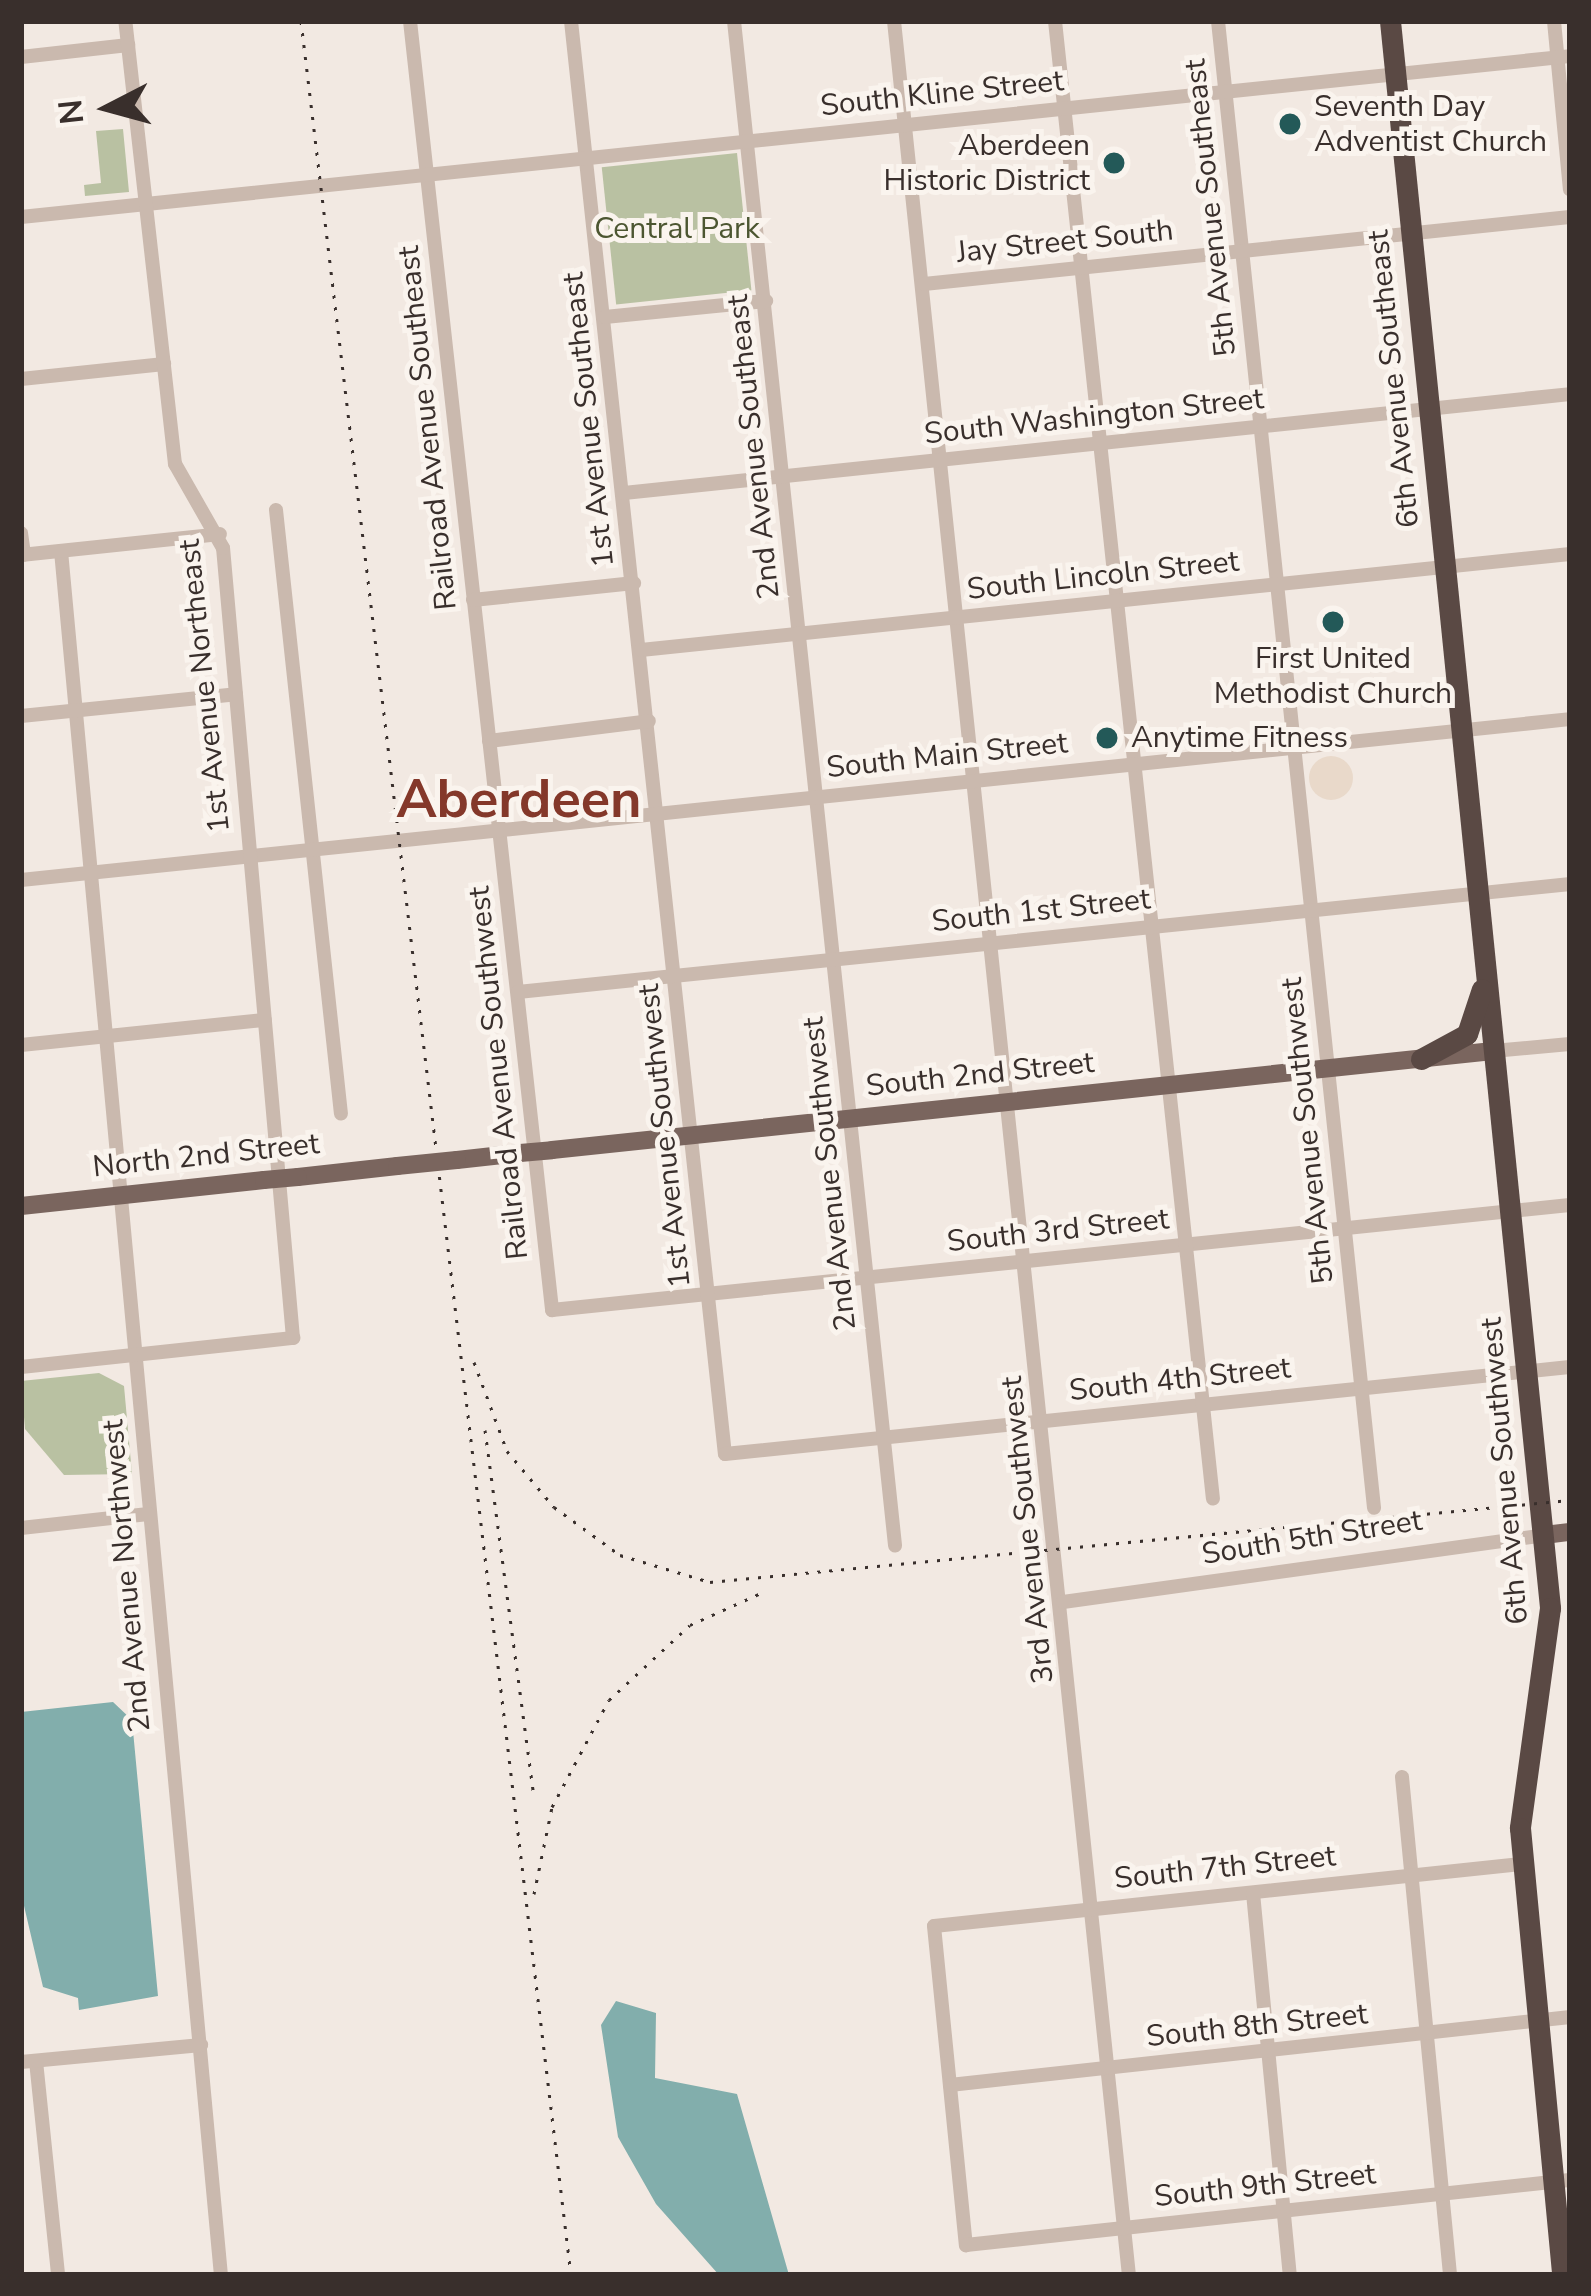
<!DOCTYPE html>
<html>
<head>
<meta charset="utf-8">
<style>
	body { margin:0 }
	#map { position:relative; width:1591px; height:2296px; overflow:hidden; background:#f2e9e2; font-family:"Nunito Sans",sans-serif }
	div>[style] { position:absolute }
	.green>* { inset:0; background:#b9c1a2; transform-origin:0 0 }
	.plaza>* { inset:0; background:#e9d9ca }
	.round { border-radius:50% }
	.water>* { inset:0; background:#82aeac }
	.minor>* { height:14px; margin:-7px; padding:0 7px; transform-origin:7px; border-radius:7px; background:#cab9ae }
	.major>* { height:18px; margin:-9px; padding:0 9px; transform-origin:9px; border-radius:9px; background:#7a655e }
	.highway>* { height:21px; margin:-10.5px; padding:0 10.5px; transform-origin:10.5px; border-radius:10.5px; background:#5a4944 }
	.rail>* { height:3px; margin-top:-1.5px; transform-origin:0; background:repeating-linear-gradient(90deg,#392f2c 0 3px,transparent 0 12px) }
	.major-bridge>* { height:18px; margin:-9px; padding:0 9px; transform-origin:9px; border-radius:9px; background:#7a655e }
	.dots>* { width:33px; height:33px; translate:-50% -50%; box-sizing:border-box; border:6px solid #faf4ee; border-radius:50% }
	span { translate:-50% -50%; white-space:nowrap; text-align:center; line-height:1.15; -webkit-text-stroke:10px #faf4ee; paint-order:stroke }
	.street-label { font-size:30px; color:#392f2c }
	.poi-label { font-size:30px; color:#392f2c }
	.left { translate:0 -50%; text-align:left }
	.right { translate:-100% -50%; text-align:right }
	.park-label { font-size:30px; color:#4c5631 }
	.town-label { font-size:54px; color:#84382a; font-weight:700 }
	.frame { position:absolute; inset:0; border:24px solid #392f2c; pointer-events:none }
	.north { position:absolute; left:48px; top:48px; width:120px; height:120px; -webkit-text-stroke:9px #faf4ee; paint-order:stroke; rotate:264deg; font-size:33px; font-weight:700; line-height:48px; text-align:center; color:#392f2c }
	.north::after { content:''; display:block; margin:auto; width:42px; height:54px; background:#392f2c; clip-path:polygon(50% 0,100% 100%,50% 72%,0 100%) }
</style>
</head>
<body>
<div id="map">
	<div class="green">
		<div style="clip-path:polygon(123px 129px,129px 192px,85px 196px,84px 185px,101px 183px,96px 131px)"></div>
		<div style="left:737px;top:153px;width:138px;height:136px;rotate:84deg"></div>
		<div style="clip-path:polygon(99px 1373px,124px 1386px,132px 1474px,64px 1475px,25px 1429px,21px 1381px)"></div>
	</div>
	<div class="plaza">
		<div class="round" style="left:1309px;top:756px;width:44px;height:44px"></div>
	</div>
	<div class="water">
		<div style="clip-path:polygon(113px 1702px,132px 1720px,158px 1996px,79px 2010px,78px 1998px,43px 1987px,21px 1893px,21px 1712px)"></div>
		<div style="clip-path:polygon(616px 2001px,656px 2013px,655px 2078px,737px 2094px,789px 2275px,719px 2275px,656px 2204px,618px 2137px,601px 2025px)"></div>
	</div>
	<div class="minor">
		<div style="left:410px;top:21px;width:1297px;rotate:83.71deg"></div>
		<div style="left:552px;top:1310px;width:1023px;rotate:-5.89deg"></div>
		<div style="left:571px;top:21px;width:1441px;rotate:83.87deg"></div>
		<div style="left:725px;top:1454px;width:849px;rotate:-5.88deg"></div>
		<div style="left:734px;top:21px;width:1533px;rotate:83.97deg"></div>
		<div style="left:894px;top:21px;width:2266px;rotate:84.05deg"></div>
		<div style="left:1055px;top:21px;width:1486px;rotate:83.9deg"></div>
		<div style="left:1218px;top:21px;width:1495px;rotate:84.01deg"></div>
		<div style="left:1554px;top:21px;width:169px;rotate:84.6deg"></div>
		<div style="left:21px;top:57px;width:108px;rotate:-6.4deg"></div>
		<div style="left:21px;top:217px;width:1557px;rotate:-5.93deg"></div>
		<div style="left:924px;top:284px;width:649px;rotate:-5.92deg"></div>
		<div style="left:605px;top:317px;width:162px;rotate:-5.7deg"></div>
		<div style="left:21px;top:379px;width:144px;rotate:-6deg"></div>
		<div style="left:624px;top:493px;width:951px;rotate:-5.97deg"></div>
		<div style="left:276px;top:510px;width:607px;rotate:83.86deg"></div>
		<div style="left:21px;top:533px;width:22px;rotate:82deg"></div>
		<div style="left:61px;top:551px;width:1731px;rotate:84.7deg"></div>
		<div style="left:21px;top:555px;width:200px;rotate:-6deg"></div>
		<div style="left:473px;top:600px;width:162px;rotate:-6deg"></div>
		<div style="left:641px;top:650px;width:934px;rotate:-5.9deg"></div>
		<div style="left:21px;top:716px;width:216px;rotate:-5.8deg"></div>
		<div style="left:489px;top:741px;width:161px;rotate:-7.1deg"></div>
		<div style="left:21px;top:880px;width:1557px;rotate:-5.93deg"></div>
		<div style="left:518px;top:992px;width:1058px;rotate:-5.86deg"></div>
		<div style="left:21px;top:1045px;width:245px;rotate:-5.9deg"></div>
		<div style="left:1493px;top:1051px;width:77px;rotate:-5.2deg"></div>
		<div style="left:21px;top:1367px;width:274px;rotate:-6.1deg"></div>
		<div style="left:293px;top:1338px;width:793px;rotate:-95.06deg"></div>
		<div style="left:223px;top:548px;width:97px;rotate:-119.7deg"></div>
		<div style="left:175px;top:464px;width:446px;rotate:-96.4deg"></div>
		<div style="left:21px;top:1528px;width:128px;rotate:-6.3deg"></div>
		<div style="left:1063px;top:1602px;width:486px;rotate:-7.9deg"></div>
		<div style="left:1402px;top:1777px;width:500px;rotate:84.49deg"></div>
		<div style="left:1521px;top:1864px;width:590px;rotate:173.97deg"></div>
		<div style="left:934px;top:1926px;width:321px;rotate:84.3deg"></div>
		<div style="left:966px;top:2245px;width:607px;rotate:-6.14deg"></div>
		<div style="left:1253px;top:1893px;width:384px;rotate:84.5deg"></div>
		<div style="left:36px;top:2061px;width:215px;rotate:84.1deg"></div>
		<div style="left:21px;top:2062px;width:181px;rotate:-5.4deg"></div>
		<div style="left:950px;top:2085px;width:624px;rotate:-6.26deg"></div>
	</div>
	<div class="major">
		<div style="left:552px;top:1150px;width:946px;rotate:-6.01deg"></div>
		<div style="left:457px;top:1160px;width:63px;rotate:-6.3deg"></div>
		<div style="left:298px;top:1177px;width:100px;rotate:-6.3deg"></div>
		<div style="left:21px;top:1206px;width:244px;rotate:-6.1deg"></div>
		<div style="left:1544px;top:1535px;width:26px;rotate:-7deg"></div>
	</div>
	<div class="highway">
		<div style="left:1390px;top:21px;width:1595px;rotate:84.24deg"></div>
		<div style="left:1550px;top:1608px;width:222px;rotate:97.8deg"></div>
		<div style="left:1520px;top:1828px;width:449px;rotate:84.6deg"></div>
		<div style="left:1421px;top:1059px;width:52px;rotate:-28.5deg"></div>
		<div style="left:1467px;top:1034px;width:47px;rotate:-71.6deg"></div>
	</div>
	<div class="rail">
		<div style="left:301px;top:21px;width:2270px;rotate:83.17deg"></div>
		<div style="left:474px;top:1362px;width:95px;rotate:69.7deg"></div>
		<div style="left:507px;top:1451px;width:73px;rotate:50deg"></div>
		<div style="left:554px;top:1507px;width:82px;rotate:36deg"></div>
		<div style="left:620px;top:1555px;width:94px;rotate:16.7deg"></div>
		<div style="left:710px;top:1582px;width:864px;rotate:-5.45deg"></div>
		<div style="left:485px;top:1430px;width:364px;rotate:82.4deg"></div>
		<div style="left:534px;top:1894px;width:89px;rotate:-78.3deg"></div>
		<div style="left:552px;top:1807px;width:121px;rotate:-62deg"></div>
		<div style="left:609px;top:1700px;width:110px;rotate:-42.8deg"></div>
		<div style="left:690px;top:1625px;width:80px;rotate:-24.3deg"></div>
	</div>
	<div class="major-bridge">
		<div style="left:520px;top:1153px;width:32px;rotate:-5deg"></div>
		<div style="left:397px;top:1166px;width:60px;rotate:-5.7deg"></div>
		<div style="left:264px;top:1180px;width:34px;rotate:-5deg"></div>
	</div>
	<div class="dots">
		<div style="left:1290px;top:124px;background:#235958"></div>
		<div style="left:1114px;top:163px;background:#235958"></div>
		<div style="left:1333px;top:622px;background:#235958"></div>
		<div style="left:1107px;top:738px;background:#235958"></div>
	</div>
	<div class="street-label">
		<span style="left:942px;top:94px;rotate:-6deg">South Kline Street</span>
		<span style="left:1211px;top:208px;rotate:-96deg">5th Avenue Southeast</span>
		<span style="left:1065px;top:242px;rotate:-6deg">Jay Street South</span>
		<span style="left:1394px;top:379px;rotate:-96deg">6th Avenue Southeast</span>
		<span style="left:1094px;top:417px;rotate:-6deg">South Washington Street</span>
		<span style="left:589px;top:420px;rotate:-96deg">1st Avenue Southeast</span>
		<span style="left:428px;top:428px;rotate:-96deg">Railroad Avenue Southeast</span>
		<span style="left:754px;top:447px;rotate:-96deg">2nd Avenue Southeast</span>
		<span style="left:1103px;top:576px;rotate:-6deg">South Lincoln Street</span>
		<span style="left:205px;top:686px;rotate:-96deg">1st Avenue Northeast</span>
		<span style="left:947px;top:756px;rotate:-6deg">South Main Street</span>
		<span style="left:1041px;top:911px;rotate:-6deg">South 1st Street</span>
		<span style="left:499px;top:1073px;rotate:-96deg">Railroad Avenue Southwest</span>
		<span style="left:980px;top:1075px;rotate:-6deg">South 2nd Street</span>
		<span style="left:1308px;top:1131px;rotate:-96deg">5th Avenue Southwest</span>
		<span style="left:665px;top:1136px;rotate:-96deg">1st Avenue Southwest</span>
		<span style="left:206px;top:1156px;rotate:-6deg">North 2nd Street</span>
		<span style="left:830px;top:1174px;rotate:-96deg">2nd Avenue Southwest</span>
		<span style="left:1058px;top:1231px;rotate:-6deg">South 3rd Street</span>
		<span style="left:1180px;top:1380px;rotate:-6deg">South 4th Street</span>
		<span style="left:1505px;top:1471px;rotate:-95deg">6th Avenue Southwest</span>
		<span style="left:1028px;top:1530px;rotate:-96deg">3rd Avenue Southwest</span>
		<span style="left:1312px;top:1538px;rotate:-9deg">South 5th Street</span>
		<span style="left:127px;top:1576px;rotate:-95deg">2nd Avenue Northwest</span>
		<span style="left:1225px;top:1868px;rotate:-6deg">South 7th Street</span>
		<span style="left:1257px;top:2026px;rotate:-6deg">South 8th Street</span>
		<span style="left:1265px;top:2186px;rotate:-6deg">South 9th Street</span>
	</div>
	<div class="poi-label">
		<span class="left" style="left:1314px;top:124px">Seventh Day<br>Adventist Church</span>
		<span class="right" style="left:1090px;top:163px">Aberdeen<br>Historic District</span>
		<span style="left:1333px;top:676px">First United<br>Methodist Church</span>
		<span class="left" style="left:1131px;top:738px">Anytime Fitness</span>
	</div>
	<div class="park-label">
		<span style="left:677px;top:229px">Central Park</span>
	</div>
	<div class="town-label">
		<span style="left:519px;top:799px">Aberdeen</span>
	</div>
	<div class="frame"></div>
	<div class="north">N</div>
</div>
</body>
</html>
